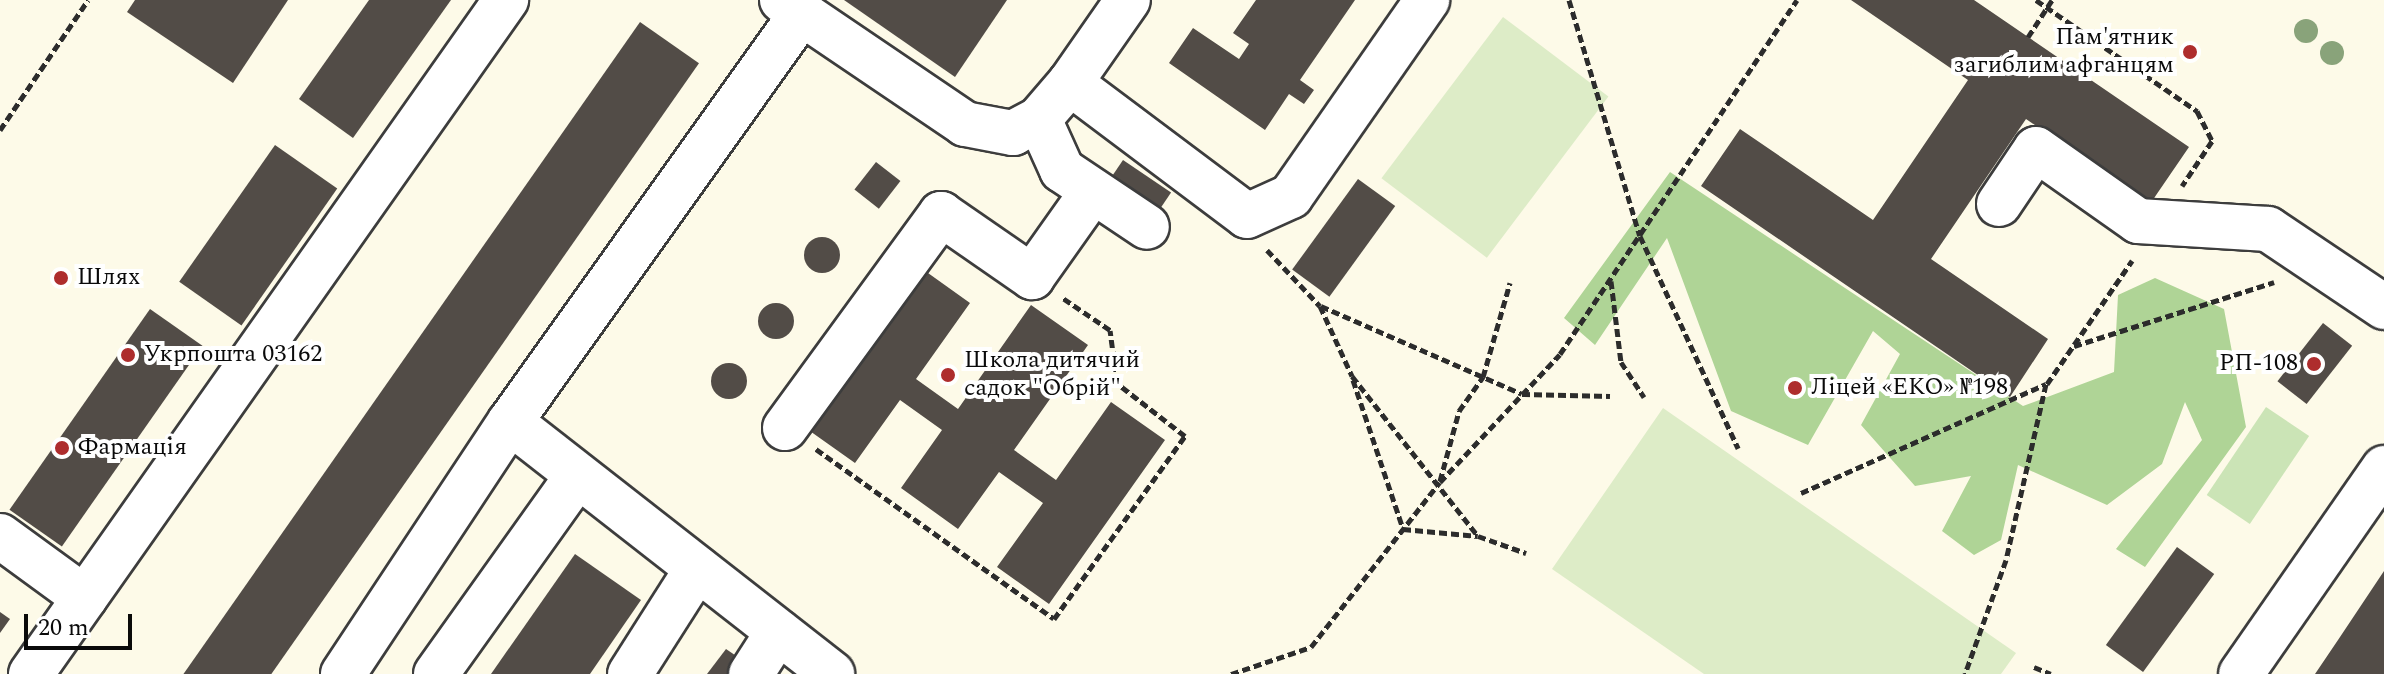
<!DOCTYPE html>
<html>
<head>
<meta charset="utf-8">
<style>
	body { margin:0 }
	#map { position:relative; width:2384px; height:674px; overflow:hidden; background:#fdfae8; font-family:Spectral,serif }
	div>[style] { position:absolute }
	.green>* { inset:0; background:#cbe4b6; transform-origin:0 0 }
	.forest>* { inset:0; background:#afd496 }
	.pitch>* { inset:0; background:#ddecc7; transform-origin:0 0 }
	.building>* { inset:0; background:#524c47; transform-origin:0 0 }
	.round { border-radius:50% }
	.path>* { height:5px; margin-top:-2.5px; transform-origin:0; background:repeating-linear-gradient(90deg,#2c2c2c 0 8px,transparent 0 12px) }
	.roads { filter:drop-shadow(2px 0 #3d3d3d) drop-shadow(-2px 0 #3d3d3d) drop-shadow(0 2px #3d3d3d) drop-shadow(0 -2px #3d3d3d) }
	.minor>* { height:44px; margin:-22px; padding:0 22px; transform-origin:22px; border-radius:22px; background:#fff }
	.trees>* { width:24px; height:24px; margin:-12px; border-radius:50%; background:#89a37a }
	.dots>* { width:22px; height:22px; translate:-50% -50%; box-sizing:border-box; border:4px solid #fff; border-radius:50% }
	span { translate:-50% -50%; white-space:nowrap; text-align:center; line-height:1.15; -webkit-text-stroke:8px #fff; paint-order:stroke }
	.poi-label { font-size:24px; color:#0a0a0a }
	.right { translate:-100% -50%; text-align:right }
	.left { translate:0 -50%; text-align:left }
	.scale { position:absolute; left:24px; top:614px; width:108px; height:36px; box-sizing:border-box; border:4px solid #0a0a0a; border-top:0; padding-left:10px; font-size:24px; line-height:28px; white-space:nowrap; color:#0a0a0a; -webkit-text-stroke:6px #fff; paint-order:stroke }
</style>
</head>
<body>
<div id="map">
	<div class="green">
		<div style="left:2266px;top:407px;width:52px;height:106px;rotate:34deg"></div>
	</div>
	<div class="forest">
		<div style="clip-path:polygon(1670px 172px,2023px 406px,2114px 372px,2118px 295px,2155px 278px,2224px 309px,2246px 427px,2145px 567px,2116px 549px,2202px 440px,2185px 402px,2162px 464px,2107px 505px,2018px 465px,2001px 540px,1974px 555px,1942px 531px,1971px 476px,1915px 486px,1861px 425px,1900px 354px,1873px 331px,1808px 445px,1731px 411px,1667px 238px,1595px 345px,1564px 318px)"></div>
	</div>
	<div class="pitch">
		<div style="left:1503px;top:17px;width:132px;height:202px;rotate:37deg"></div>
		<div style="clip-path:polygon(1663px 408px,2016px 653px,2001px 674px,1704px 674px,1552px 569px)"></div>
	</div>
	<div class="building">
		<div style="clip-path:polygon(135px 0,288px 0,233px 83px,127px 12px)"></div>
		<div style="clip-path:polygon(369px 0,451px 0,353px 138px,299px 99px)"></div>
		<div style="clip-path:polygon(844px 0,1007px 0,955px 77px)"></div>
		<div style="clip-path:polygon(1256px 0,1355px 0,1300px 80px,1314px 90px,1304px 104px,1289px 94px,1265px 130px,1169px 63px,1193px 28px,1239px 59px,1249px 44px,1233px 33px)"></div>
		<div style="clip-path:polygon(1851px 0,1974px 0,2189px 147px,2150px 204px,2026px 119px,1931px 259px,2048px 339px,2010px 397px,1701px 186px,1740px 129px,1873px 220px,1968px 80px)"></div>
		<div style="left:640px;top:22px;width:72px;height:796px;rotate:35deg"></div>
		<div style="left:275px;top:145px;width:76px;height:167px;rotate:35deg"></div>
		<div style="left:1123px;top:160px;width:58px;height:26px;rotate:34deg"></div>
		<div style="left:876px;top:162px;width:31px;height:35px;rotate:38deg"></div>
		<div style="left:1358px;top:179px;width:46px;height:112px;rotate:36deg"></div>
		<div class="round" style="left:804px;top:237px;width:36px;height:36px"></div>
		<div style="clip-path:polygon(914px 263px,970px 303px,916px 379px,958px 409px,1031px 305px,1088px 345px,1014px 450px,1056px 480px,1111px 402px,1165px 440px,1049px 604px,997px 567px,1043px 503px,999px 472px,958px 529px,901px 488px,942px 430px,900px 400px,855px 463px,800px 424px)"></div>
		<div class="round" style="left:758px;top:303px;width:36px;height:36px"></div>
		<div style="left:150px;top:309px;width:64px;height:245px;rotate:35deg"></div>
		<div style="left:2323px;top:323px;width:37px;height:74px;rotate:38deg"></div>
		<div class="round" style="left:711px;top:363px;width:36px;height:36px"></div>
		<div style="left:2177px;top:547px;width:46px;height:121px;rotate:36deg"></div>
		<div style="clip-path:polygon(575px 554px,641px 600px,590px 674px,491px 674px)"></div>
		<div style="clip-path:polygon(2384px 571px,2384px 674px,2315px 674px,2338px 640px)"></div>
		<div style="clip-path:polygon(0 612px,10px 619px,0 633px)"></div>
		<div style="clip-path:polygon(726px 649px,745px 662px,736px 674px,707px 674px)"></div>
	</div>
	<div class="path">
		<div style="left:1569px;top:0;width:246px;rotate:73.3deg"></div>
		<div style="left:1640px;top:236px;width:234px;rotate:65.2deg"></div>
		<div style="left:2036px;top:0;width:196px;rotate:34.6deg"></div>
		<div style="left:2197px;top:111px;width:34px;rotate:63deg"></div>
		<div style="left:2212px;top:141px;width:54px;rotate:123.7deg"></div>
		<div style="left:2028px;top:37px;width:44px;rotate:-57deg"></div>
		<div style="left:0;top:130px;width:157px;rotate:-55.9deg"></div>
		<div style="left:1267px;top:250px;width:77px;rotate:46.6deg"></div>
		<div style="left:1320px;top:306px;width:77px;rotate:65.4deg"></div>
		<div style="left:1352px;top:376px;width:204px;rotate:51.8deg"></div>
		<div style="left:1611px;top:281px;width:82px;rotate:83deg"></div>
		<div style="left:1621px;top:362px;width:42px;rotate:56.7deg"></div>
		<div style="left:1321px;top:306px;width:219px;rotate:23.6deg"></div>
		<div style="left:1522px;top:394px;width:88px;rotate:1.3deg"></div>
		<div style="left:2074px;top:346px;width:210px;rotate:-17.7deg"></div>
		<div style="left:1353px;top:380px;width:157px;rotate:71.4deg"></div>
		<div style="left:1403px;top:529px;width:75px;rotate:5.3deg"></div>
		<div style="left:1478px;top:536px;width:51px;rotate:19.5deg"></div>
		<div style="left:2047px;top:384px;width:150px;rotate:-55.4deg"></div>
		<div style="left:816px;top:449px;width:292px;rotate:35.5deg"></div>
		<div style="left:1054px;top:619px;width:225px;rotate:-54.4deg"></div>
		<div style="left:1185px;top:436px;width:86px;rotate:-142.1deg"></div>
		<div style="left:1117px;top:383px;width:53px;rotate:-97.5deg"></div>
		<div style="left:1110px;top:330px;width:57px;rotate:-145.8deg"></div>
		<div style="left:1440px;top:481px;width:73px;rotate:-74.8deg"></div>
		<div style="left:1459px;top:411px;width:42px;rotate:-54.8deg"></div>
		<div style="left:1483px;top:377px;width:98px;rotate:-74deg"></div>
		<div style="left:1801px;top:493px;width:268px;rotate:-24deg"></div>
		<div style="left:2046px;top:384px;width:180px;rotate:102.8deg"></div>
		<div style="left:2006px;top:560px;width:121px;rotate:109.8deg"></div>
		<div style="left:2034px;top:667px;width:18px;rotate:22deg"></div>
		<div style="left:1231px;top:674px;width:84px;rotate:-18.6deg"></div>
		<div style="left:1311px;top:647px;width:209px;rotate:-52deg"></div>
		<div style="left:1440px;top:482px;width:175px;rotate:-46.8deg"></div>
		<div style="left:1560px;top:354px;width:426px;rotate:-56.2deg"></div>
	</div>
	<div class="roads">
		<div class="minor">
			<div style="left:782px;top:0;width:221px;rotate:34.1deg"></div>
			<div style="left:965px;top:124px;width:49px;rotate:10.6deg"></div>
			<div style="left:1013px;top:133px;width:30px;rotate:-28deg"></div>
			<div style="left:1039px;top:119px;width:48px;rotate:-49.3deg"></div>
			<div style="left:1070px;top:83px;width:101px;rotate:-55.1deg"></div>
			<div style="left:1070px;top:83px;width:221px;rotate:36.9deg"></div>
			<div style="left:1247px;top:216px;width:48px;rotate:-24.4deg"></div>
			<div style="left:1291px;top:196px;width:239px;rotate:-55.2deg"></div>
			<div style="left:1039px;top:119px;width:56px;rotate:65.7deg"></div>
			<div style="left:1062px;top:170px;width:102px;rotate:33.8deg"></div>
			<div style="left:1999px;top:204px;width:66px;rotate:-56.1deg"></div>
			<div style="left:2036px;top:149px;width:125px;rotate:35.2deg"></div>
			<div style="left:2138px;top:221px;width:130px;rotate:3.5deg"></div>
			<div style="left:2268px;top:229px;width:140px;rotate:33.9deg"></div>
			<div style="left:510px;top:422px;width:409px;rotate:38deg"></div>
			<div style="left:785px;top:428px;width:265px;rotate:-53.9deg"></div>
			<div style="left:941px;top:214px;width:111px;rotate:34.7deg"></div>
			<div style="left:1032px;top:277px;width:105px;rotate:-54.7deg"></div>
			<div style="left:0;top:536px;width:105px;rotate:36.1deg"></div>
			<div style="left:31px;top:674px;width:825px;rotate:-54.83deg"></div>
			<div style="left:343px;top:674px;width:302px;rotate:-56.5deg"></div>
			<div style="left:510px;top:422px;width:503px;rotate:-54.48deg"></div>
			<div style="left:436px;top:674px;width:244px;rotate:-54.5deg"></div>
			<div style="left:630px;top:674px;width:125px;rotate:-57.5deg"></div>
			<div style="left:751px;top:674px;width:50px;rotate:-57.3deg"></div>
			<div style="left:2241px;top:674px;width:251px;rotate:-55.2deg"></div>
		</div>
	</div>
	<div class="trees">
		<div style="left:2306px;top:31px"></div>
		<div style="left:2332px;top:53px"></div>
	</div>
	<div class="dots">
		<div style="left:2190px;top:52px;background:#ae2d2d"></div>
		<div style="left:61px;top:278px;background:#ae2d2d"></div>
		<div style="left:128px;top:355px;background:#ae2d2d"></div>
		<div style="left:2314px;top:364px;background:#ae2d2d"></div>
		<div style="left:948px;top:375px;background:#ae2d2d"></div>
		<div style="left:1795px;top:388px;background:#ae2d2d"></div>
		<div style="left:62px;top:448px;background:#ae2d2d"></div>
	</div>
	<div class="poi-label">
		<span class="right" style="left:2174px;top:52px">Пам'ятник<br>загиблим афганцям</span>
		<span class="left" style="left:77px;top:278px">Шлях</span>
		<span class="left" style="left:144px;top:355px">Укрпошта 03162</span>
		<span class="left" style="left:964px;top:375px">Школа дитячий<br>садок "Обрій"</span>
		<span class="right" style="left:2298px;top:364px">РП-108</span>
		<span class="left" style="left:1811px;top:388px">Ліцей «ЕКО» №198</span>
		<span class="left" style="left:78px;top:448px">Фармація</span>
	</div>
	<div class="scale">20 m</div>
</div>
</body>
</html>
